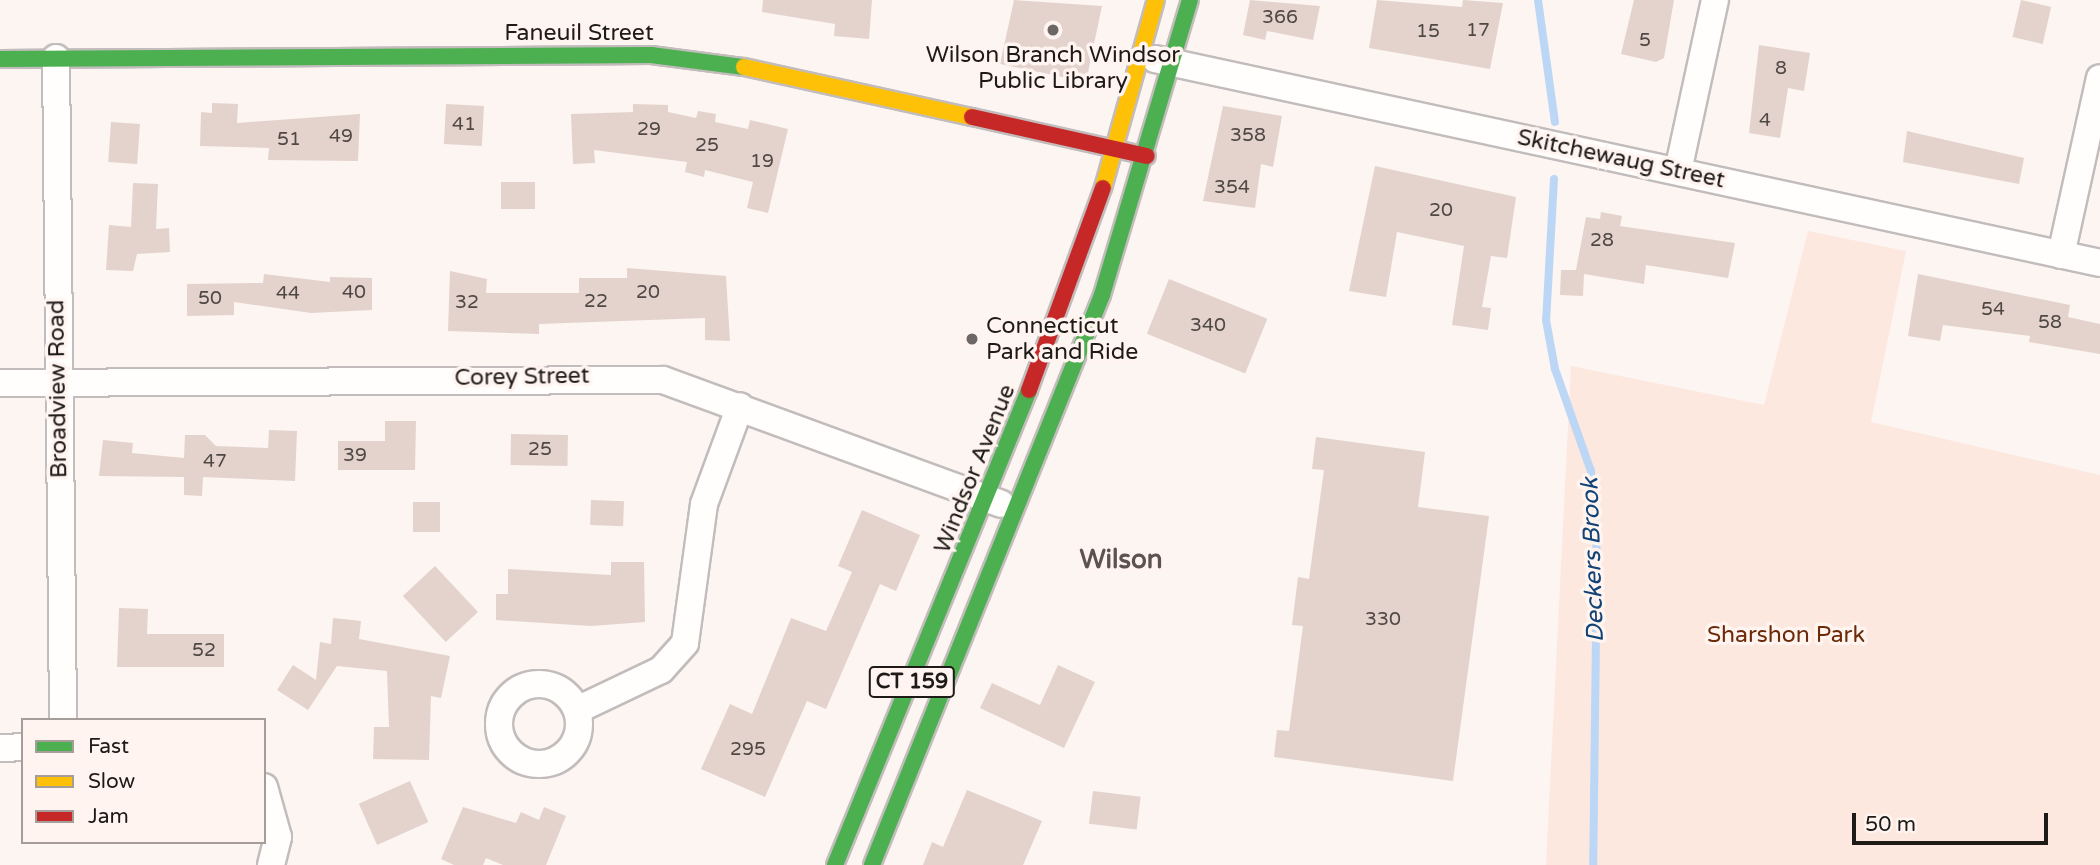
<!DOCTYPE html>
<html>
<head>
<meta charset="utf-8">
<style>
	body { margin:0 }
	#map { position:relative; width:2100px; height:865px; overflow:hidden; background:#fcf5f2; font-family:"Varela Round",sans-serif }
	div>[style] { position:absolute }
	.green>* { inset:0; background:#fde8df }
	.stream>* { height:8px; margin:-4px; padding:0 4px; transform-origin:4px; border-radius:4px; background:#bcd6f5 }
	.building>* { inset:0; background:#e4d3cc; transform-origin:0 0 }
	.roads { filter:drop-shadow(2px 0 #c2bdbc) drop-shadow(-2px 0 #c2bdbc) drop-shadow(0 2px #c2bdbc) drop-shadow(0 -2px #c2bdbc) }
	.street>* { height:26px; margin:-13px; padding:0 13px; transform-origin:13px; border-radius:13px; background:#fffefd }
	.street>.ring { margin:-13px; padding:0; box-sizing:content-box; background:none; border:26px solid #fffefd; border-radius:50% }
	.fast>* { height:16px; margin:-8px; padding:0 8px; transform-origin:8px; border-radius:8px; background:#4caf50 }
	.slow>* { height:16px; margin:-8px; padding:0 8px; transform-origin:8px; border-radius:8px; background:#ffc107 }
	.jam>* { height:16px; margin:-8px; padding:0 8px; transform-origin:8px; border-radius:8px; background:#c62828 }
	.dots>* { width:19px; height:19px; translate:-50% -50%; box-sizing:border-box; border:4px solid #fff4ef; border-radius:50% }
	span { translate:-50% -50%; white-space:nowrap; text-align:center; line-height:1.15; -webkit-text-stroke:7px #fff4ef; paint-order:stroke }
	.number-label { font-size:19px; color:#504845 }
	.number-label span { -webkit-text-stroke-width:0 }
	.shield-label span { padding:2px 5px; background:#fff4ef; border:2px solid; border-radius:5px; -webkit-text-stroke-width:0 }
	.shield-label { font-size:21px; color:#1e1a18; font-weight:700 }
	.street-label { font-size:23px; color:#1e1a18 }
	.poi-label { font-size:23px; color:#1e1a18 }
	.left { translate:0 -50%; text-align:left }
	.park-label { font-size:23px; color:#6b2b09 }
	.water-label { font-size:24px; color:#124376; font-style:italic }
	.quarter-label { font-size:26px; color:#5c5350; font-weight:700 }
	.legend { position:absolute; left:21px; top:718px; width:245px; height:126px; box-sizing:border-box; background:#fff4ef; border:2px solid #a59d99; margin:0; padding:9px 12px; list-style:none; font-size:21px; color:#1e1a18 }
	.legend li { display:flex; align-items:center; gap:14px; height:35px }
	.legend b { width:35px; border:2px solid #a59d99 }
	.scale { position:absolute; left:1852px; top:813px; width:196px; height:32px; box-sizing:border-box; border:4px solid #1e1a18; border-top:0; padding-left:9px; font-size:21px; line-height:24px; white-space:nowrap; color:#1e1a18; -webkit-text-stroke:5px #fff4ef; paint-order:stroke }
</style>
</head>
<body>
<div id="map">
	<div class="green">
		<div style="clip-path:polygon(1808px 231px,1906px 251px,1871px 422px,2100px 475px,2100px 865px,1546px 865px,1571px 366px,1764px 405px)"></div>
	</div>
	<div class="stream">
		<div style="left:1538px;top:0;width:123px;rotate:82.1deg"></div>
		<div style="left:1554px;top:179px;width:141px;rotate:93.2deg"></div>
		<div style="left:1546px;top:320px;width:50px;rotate:79.6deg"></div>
		<div style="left:1555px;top:369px;width:108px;rotate:70.6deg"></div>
		<div style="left:1591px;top:471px;width:83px;rotate:85.9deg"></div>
		<div style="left:1597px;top:554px;width:311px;rotate:90.7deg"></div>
	</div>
	<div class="building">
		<div style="clip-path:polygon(763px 0,872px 0,869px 39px,834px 36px,835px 24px,762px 12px)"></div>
		<div style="clip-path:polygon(1014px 0,1102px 6px,1086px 82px,1000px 64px)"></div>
		<div style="clip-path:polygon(1250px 0,1320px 6px,1313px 40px,1267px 31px,1265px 40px,1243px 35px)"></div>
		<div style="clip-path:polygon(1377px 0,1462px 7px,1463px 0,1503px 3px,1490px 69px,1369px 48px)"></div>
		<div style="clip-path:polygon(1634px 0,1674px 0,1664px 58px,1656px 62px,1621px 54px)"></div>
		<div style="left:2021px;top:0;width:31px;height:38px;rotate:13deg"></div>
		<div style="clip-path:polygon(1759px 45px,1810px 53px,1804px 91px,1788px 88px,1780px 138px,1749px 133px)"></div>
		<div style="clip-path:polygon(212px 103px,238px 104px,237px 123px,360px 114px,358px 161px,268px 160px,269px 148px,200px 146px,201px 112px,212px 113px)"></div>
		<div style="left:446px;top:104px;width:38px;height:40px;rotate:3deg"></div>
		<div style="clip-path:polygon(633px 104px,668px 105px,668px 112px,696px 118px,698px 111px,716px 114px,715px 122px,748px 129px,750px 120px,788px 129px,768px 213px,747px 208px,753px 182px,705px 170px,704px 177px,685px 172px,687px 162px,594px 150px,595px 163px,573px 164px,571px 114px,633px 112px)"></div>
		<div style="clip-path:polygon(1223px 106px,1282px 116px,1273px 167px,1261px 164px,1255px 208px,1203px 201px)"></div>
		<div style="left:111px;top:122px;width:29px;height:40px;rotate:4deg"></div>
		<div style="clip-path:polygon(1907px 131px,2024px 158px,2019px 184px,1903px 162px)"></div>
		<div style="clip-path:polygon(1375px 166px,1516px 197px,1507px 258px,1491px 256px,1482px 307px,1491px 308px,1488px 330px,1452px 325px,1464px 246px,1397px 232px,1386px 297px,1349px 291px)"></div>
		<div style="left:501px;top:182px;width:34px;height:27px"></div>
		<div style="clip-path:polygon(133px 183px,158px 184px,156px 229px,169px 228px,170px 252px,137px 254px,133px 271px,106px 270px,109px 225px,131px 227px)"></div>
		<div style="clip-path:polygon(1601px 212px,1622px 216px,1620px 226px,1735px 243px,1728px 278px,1646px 265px,1644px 284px,1584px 274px,1583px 296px,1560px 295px,1561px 270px,1576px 270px,1586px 217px,1600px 219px)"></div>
		<div style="clip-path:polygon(627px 268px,726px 276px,730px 341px,705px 340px,705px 318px,539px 324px,539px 334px,448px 331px,450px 271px,487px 279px,486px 293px,579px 293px,579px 278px,627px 278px)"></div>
		<div style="clip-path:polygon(264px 274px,330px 282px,330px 277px,372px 278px,372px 310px,311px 313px,234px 302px,234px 315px,187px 316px,187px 284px,263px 283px)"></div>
		<div style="clip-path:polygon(1918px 274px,2070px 305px,2068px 317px,2100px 324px,2100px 354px,2029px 342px,2030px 336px,1943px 325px,1940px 341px,1908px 336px)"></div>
		<div style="left:1169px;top:279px;width:106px;height:59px;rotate:22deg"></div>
		<div style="clip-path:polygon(385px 421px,416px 421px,415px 470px,338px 470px,338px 441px,385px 441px)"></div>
		<div style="clip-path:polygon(269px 430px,297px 431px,295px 481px,203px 477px,202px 496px,184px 495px,184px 477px,99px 476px,103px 440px,133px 443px,132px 453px,184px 458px,185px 435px,205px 435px,216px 446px,268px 448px)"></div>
		<div style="left:511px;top:434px;width:57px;height:31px;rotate:1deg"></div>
		<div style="clip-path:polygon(1316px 437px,1425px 452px,1418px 507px,1489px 516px,1453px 781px,1274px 757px,1277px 730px,1289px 731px,1303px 626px,1292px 625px,1298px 577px,1309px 579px,1324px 470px,1312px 469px)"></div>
		<div style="left:591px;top:500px;width:33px;height:25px;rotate:2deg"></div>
		<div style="left:413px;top:502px;width:27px;height:30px"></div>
		<div style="clip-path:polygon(862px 510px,920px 535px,896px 591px,880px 584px,826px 709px,807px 701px,765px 797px,701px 769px,730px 704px,752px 714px,791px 618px,826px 631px,852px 572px,838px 566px)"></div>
		<div style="clip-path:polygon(611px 562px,644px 562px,645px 622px,591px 626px,496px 620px,496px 594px,508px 594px,508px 569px,611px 575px)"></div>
		<div style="left:435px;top:566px;width:63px;height:44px;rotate:47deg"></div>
		<div style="clip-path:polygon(119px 608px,148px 609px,147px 634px,224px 634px,224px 667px,117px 667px)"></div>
		<div style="clip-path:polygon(333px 618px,361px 621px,359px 639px,450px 656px,441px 698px,431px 696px,429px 760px,373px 759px,374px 727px,389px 727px,387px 671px,337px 666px,308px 710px,277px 690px,293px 665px,316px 680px,320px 642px,331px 644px)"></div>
		<div style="clip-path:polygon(1058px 665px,1095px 682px,1064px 748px,980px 708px,992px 683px,1040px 705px)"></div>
		<div style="left:410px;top:781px;width:45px;height:56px;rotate:66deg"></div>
		<div style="clip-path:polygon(967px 790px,1042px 821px,1023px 865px,923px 865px,932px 842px,943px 847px)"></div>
		<div style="left:1093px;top:791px;width:48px;height:33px;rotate:7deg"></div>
		<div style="clip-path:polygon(463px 807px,516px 823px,521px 812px,539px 820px,544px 807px,566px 816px,546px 865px,503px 865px,486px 858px,483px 865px,454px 865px,441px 859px)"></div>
	</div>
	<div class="roads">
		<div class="street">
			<div style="left:56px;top:58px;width:662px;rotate:89.39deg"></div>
			<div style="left:1155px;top:59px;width:967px;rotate:12.18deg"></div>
			<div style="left:1678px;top:171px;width:175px;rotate:-77.8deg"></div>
			<div style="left:2061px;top:255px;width:181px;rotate:-77.6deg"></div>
			<div style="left:0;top:383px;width:663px;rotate:-0.26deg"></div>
			<div style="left:663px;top:380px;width:360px;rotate:20.1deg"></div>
			<div class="ring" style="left:499px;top:684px;width:54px;height:54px"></div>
			<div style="left:577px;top:710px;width:93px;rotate:-25.5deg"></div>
			<div style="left:661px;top:670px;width:36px;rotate:-48deg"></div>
			<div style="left:685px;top:643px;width:140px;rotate:-82.2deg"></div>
			<div style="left:704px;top:504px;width:104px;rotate:-69.8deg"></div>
			<div style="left:0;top:748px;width:23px;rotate:-2deg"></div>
			<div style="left:264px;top:787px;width:52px;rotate:74.4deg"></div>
			<div style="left:278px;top:837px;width:29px;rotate:104deg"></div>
		</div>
		<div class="fast">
			<div style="left:0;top:59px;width:651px;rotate:-0.35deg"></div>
			<div style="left:651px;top:55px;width:94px;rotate:7.4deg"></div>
			<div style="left:835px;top:865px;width:513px;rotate:-67.78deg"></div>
			<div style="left:872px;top:865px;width:615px;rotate:-68.03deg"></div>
			<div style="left:1102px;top:295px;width:308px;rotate:-73.4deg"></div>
		</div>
		<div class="slow">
			<div style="left:744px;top:67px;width:233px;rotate:12.4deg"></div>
			<div style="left:1103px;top:188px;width:195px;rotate:-74.3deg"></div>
		</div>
		<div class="jam">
			<div style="left:972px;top:117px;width:179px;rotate:12.6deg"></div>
			<div style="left:1029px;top:390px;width:215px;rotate:-69.9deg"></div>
		</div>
	</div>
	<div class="dots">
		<div style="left:1053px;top:30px;background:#6c6764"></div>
		<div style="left:972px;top:339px;background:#6c6764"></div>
	</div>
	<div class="number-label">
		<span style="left:1280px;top:18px">366</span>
		<span style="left:1478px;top:31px">17</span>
		<span style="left:1428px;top:32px">15</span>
		<span style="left:1645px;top:41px">5</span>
		<span style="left:1781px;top:69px">8</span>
		<span style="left:1765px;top:121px">4</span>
		<span style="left:464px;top:125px">41</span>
		<span style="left:649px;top:130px">29</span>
		<span style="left:1248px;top:136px">358</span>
		<span style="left:341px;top:137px">49</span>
		<span style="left:289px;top:140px">51</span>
		<span style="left:707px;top:146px">25</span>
		<span style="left:762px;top:162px">19</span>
		<span style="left:1232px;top:188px">354</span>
		<span style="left:1441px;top:211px">20</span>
		<span style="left:1602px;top:241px">28</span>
		<span style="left:354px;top:293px">40</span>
		<span style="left:648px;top:293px">20</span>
		<span style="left:288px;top:294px">44</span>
		<span style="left:210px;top:299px">50</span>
		<span style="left:596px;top:302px">22</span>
		<span style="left:467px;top:303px">32</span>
		<span style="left:1993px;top:310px">54</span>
		<span style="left:2050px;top:323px">58</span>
		<span style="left:1208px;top:326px">340</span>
		<span style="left:540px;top:450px">25</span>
		<span style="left:355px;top:456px">39</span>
		<span style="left:215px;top:462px">47</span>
		<span style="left:1383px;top:620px">330</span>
		<span style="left:204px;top:651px">52</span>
		<span style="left:748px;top:750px">295</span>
	</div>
	<div class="shield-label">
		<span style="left:912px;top:682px">CT 159</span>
	</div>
	<div class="street-label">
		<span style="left:579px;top:33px">Faneuil Street</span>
		<span style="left:1621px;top:159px;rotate:12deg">Skitchewaug Street</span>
		<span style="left:522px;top:377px;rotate:-1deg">Corey Street</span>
		<span style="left:58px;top:389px;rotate:-91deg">Broadview Road</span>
		<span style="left:975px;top:469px;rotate:-68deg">Windsor Avenue</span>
	</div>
	<div class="poi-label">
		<span style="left:1053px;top:68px">Wilson Branch Windsor<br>Public Library</span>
		<span class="left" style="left:986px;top:339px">Connecticut<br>Park and Ride</span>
	</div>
	<div class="park-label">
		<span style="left:1786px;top:635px">Sharshon Park</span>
	</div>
	<div class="water-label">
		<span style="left:1593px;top:560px;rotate:-92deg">Deckers Brook</span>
	</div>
	<div class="quarter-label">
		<span style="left:1121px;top:560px">Wilson</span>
	</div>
	<ul class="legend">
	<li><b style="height:9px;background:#4caf50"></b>Fast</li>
	<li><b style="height:9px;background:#ffc107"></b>Slow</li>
	<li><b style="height:9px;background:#c62828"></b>Jam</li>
	</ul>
	<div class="scale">50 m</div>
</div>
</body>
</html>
